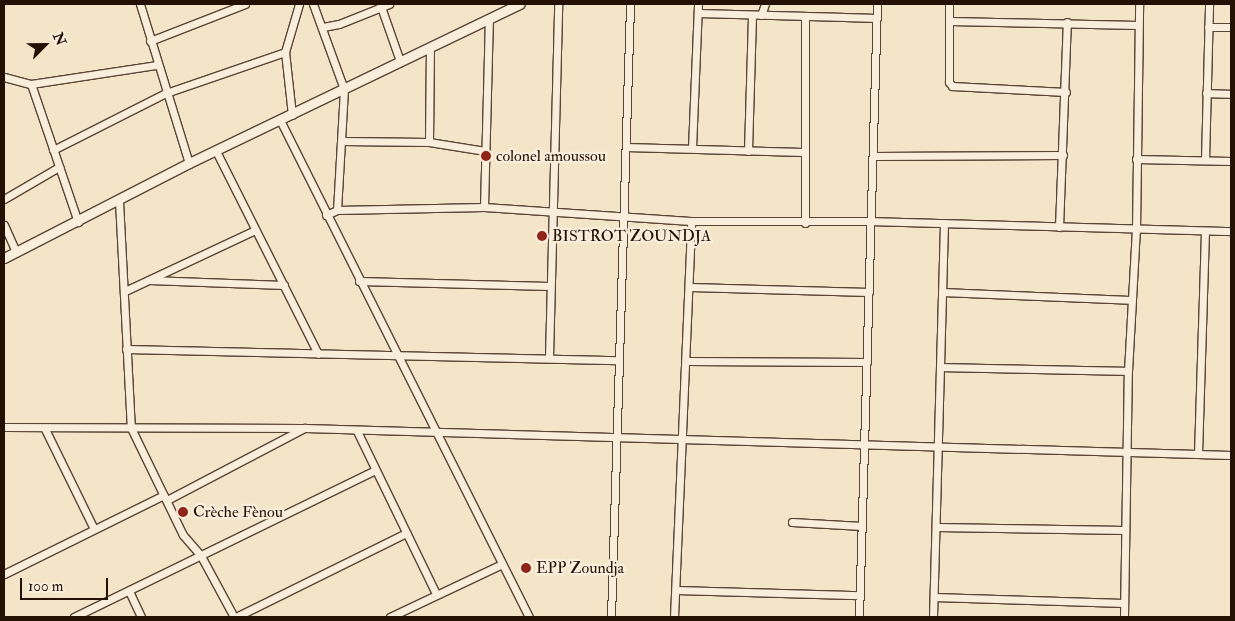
<!DOCTYPE html>
<html>
<head>
<meta charset="utf-8">
<style>
	body { margin:0 }
	#map { position:relative; width:1235px; height:621px; overflow:hidden; background:#f5e5c8; font-family:"IM FELL Double Pica",serif }
	div>[style] { position:absolute }
	.roads { filter:drop-shadow(1px 0 #594536) drop-shadow(-1px 0 #594536) drop-shadow(0 1px #594536) drop-shadow(0 -1px #594536) }
	.minor>* { height:7px; margin:-3.5px; padding:0 3.5px; transform-origin:3.5px; border-radius:3.5px; background:#f8eedb }
	.tertiary>* { height:9px; margin:-4.5px; padding:0 4.5px; transform-origin:4.5px; border-radius:4.5px; background:#f8eedb }
	.dots>* { width:14px; height:14px; translate:-50% -50%; box-sizing:border-box; border:2px solid #f8eedb; border-radius:50% }
	span { translate:-50% -50%; white-space:nowrap; text-align:center; line-height:1.15; -webkit-text-stroke:4.5px #f8eedb; paint-order:stroke }
	.poi-label { font-size:16px; color:#251005 }
	.left { translate:0 -50%; text-align:left }
	.frame { position:absolute; inset:0; border:5px solid #251005; pointer-events:none }
	.north { position:absolute; left:20px; top:20px; width:50px; height:50px; -webkit-text-stroke:4px #f8eedb; paint-order:stroke; rotate:67deg; font-size:14px; font-weight:700; line-height:20px; text-align:center; color:#251005 }
	.north::after { content:''; display:block; margin:auto; width:18px; height:22px; background:#251005; clip-path:polygon(50% 0,100% 100%,50% 72%,0 100%) }
	.scale { position:absolute; left:20px; top:578px; width:88px; height:22px; box-sizing:border-box; border:2px solid #251005; border-top:0; padding-left:6px; font-size:15px; line-height:18px; white-space:nowrap; color:#251005; -webkit-text-stroke:4px #f8eedb; paint-order:stroke }
</style>
</head>
<body>
<div id="map">
	<div class="roads">
		<div class="minor">
			<div style="left:140px;top:4px;width:166px;rotate:72.9deg"></div>
			<div style="left:313px;top:4px;width:90px;rotate:70deg"></div>
			<div style="left:344px;top:89px;width:121px;rotate:93.3deg"></div>
			<div style="left:380px;top:4px;width:60px;rotate:70.7deg"></div>
			<div style="left:949px;top:4px;width:78px;rotate:90deg"></div>
			<div style="left:949px;top:82px;width:5px;rotate:53deg"></div>
			<div style="left:952px;top:86px;width:114px;rotate:3deg"></div>
			<div style="left:698px;top:13px;width:179px;rotate:1.6deg"></div>
			<div style="left:761px;top:15px;width:12px;rotate:-70deg"></div>
			<div style="left:950px;top:21px;width:188px;rotate:1.2deg"></div>
			<div style="left:323px;top:27px;width:16px;rotate:-11deg"></div>
			<div style="left:339px;top:24px;width:54px;rotate:-21.8deg"></div>
			<div style="left:1208px;top:27px;width:23px"></div>
			<div style="left:150px;top:41px;width:102px;rotate:-21.3deg"></div>
			<div style="left:4px;top:77px;width:28px;rotate:15deg"></div>
			<div style="left:31px;top:84px;width:126px;rotate:-8.6deg"></div>
			<div style="left:31px;top:84px;width:146px;rotate:71.2deg"></div>
			<div style="left:1206px;top:93px;width:25px;rotate:2deg"></div>
			<div style="left:292px;top:115px;width:63px;rotate:-96.3deg"></div>
			<div style="left:285px;top:52px;width:50px;rotate:-73.7deg"></div>
			<div style="left:280px;top:120px;width:556px;rotate:63.39deg"></div>
			<div style="left:343px;top:141px;width:86px;rotate:0.7deg"></div>
			<div style="left:429px;top:142px;width:57px;rotate:9.1deg"></div>
			<div style="left:429px;top:142px;width:93px;rotate:-89.4deg"></div>
			<div style="left:626px;top:147px;width:177px;rotate:1.6deg"></div>
			<div style="left:692px;top:148px;width:144px;rotate:-87.6deg"></div>
			<div style="left:53px;top:150px;width:127px;rotate:-26.8deg"></div>
			<div style="left:166px;top:93px;width:126px;rotate:-19deg"></div>
			<div style="left:216px;top:151px;width:227px;rotate:63.3deg"></div>
			<div style="left:748px;top:151px;width:136px;rotate:-88.3deg"></div>
			<div style="left:873px;top:156px;width:190px;rotate:-0.3deg"></div>
			<div style="left:1136px;top:159px;width:95px;rotate:1.2deg"></div>
			<div style="left:1205px;top:160px;width:156px;rotate:-88.5deg"></div>
			<div style="left:4px;top:199px;width:64px;rotate:-30.2deg"></div>
			<div style="left:119px;top:201px;width:227px;rotate:87deg"></div>
			<div style="left:131px;top:428px;width:119px;rotate:64.1deg"></div>
			<div style="left:183px;top:535px;width:28px;rotate:49deg"></div>
			<div style="left:201px;top:556px;width:69px;rotate:61.6deg"></div>
			<div style="left:484px;top:207px;width:186px;rotate:-88.5deg"></div>
			<div style="left:326px;top:215px;width:12px;rotate:-24deg"></div>
			<div style="left:337px;top:210px;width:147px;rotate:-1.2deg"></div>
			<div style="left:484px;top:207px;width:207px;rotate:3.9deg"></div>
			<div style="left:691px;top:221px;width:180px"></div>
			<div style="left:871px;top:221px;width:360px;rotate:1.6deg"></div>
			<div style="left:805px;top:223px;width:207px;rotate:-90deg"></div>
			<div style="left:4px;top:225px;width:30px;rotate:66deg"></div>
			<div style="left:1059px;top:227px;width:205px;rotate:-87.8deg"></div>
			<div style="left:149px;top:280px;width:135px;rotate:2.1deg"></div>
			<div style="left:359px;top:281px;width:190px;rotate:1.5deg"></div>
			<div style="left:690px;top:287px;width:179px;rotate:1.6deg"></div>
			<div style="left:125px;top:291px;width:144px;rotate:-25.1deg"></div>
			<div style="left:942px;top:292px;width:188px;rotate:2.4deg"></div>
			<div style="left:126px;top:349px;width:492px;rotate:1.3deg"></div>
			<div style="left:549px;top:357px;width:353px;rotate:-88.5deg"></div>
			<div style="left:687px;top:361px;width:180px;rotate:0.3deg"></div>
			<div style="left:941px;top:367px;width:187px;rotate:1.2deg"></div>
			<div style="left:4px;top:427px;width:301px;rotate:0.2deg"></div>
			<div style="left:305px;top:428px;width:926px;rotate:1.67deg"></div>
			<div style="left:45px;top:429px;width:111px;rotate:63.9deg"></div>
			<div style="left:357px;top:431px;width:181px;rotate:64.1deg"></div>
			<div style="left:1198px;top:454px;width:223px;rotate:-88.2deg"></div>
			<div style="left:167px;top:500px;width:155px;rotate:-27.7deg"></div>
			<div style="left:792px;top:522px;width:70px;rotate:3.3deg"></div>
			<div style="left:936px;top:527px;width:189px;rotate:0.9deg"></div>
			<div style="left:4px;top:574px;width:178px;rotate:-26.3deg"></div>
			<div style="left:676px;top:590px;width:184px;rotate:1.6deg"></div>
			<div style="left:129px;top:591px;width:29px;rotate:65deg"></div>
			<div style="left:934px;top:597px;width:190px;rotate:1.8deg"></div>
			<div style="left:74px;top:617px;width:335px;rotate:-26deg"></div>
			<div style="left:236px;top:617px;width:190px;rotate:-26.3deg"></div>
			<div style="left:390px;top:617px;width:124px;rotate:-25.3deg"></div>
			<div style="left:611px;top:617px;width:613px;rotate:-88.22deg"></div>
			<div style="left:674px;top:617px;width:396px;rotate:-87.5deg"></div>
			<div style="left:859px;top:617px;width:613px;rotate:-88.32deg"></div>
			<div style="left:933px;top:617px;width:394px;rotate:-88.4deg"></div>
			<div style="left:1124px;top:617px;width:246px;rotate:-89.1deg"></div>
			<div style="left:1128px;top:371px;width:141px;rotate:-86.8deg"></div>
			<div style="left:1136px;top:230px;width:226px;rotate:-89.2deg"></div>
		</div>
		<div class="tertiary">
			<div style="left:4px;top:258px;width:208px;rotate:-27.2deg"></div>
			<div style="left:189px;top:163px;width:367px;rotate:-25.7deg"></div>
		</div>
	</div>
	<div class="dots">
		<div style="left:486px;top:156px;background:#8f2418"></div>
		<div style="left:542px;top:236px;background:#8f2418"></div>
		<div style="left:183px;top:512px;background:#8f2418"></div>
		<div style="left:526px;top:568px;background:#8f2418"></div>
	</div>
	<div class="poi-label">
		<span class="left" style="left:496px;top:156px">colonel amoussou</span>
		<span class="left" style="left:552px;top:236px">BISTROT ZOUNDJA</span>
		<span class="left" style="left:193px;top:512px">Crèche Fènou</span>
		<span class="left" style="left:536px;top:568px">EPP Zoundja</span>
	</div>
	<div class="frame"></div>
	<div class="north">N</div>
	<div class="scale">100 m</div>
</div>
</body>
</html>
